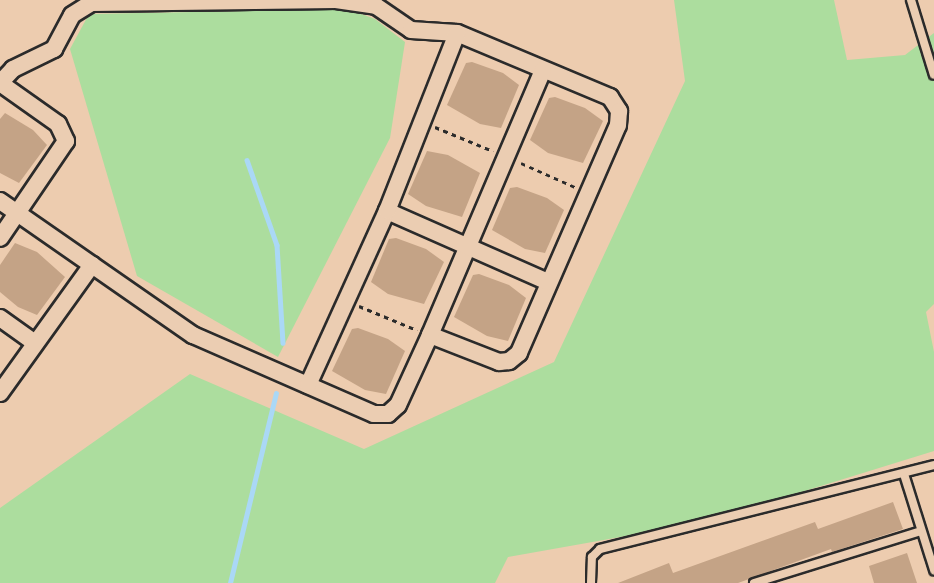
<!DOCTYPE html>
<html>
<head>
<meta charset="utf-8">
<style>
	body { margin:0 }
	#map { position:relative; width:934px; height:583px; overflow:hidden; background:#edccaf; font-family:Kalam,sans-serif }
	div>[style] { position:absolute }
	.green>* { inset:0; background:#acdd9e }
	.stream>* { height:4.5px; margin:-2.25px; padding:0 2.25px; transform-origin:2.25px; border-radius:2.25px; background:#aad8f6 }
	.building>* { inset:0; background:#c4a386 }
	.path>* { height:3px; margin-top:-1.5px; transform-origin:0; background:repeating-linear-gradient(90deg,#2b2b2b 0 4.5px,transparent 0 9px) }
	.roads { filter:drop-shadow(2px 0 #2b2b2b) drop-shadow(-2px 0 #2b2b2b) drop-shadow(0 2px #2b2b2b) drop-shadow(0 -2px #2b2b2b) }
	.service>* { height:8px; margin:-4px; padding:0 4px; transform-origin:4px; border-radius:4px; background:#ebcdb2 }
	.minor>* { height:16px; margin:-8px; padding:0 8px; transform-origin:8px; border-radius:8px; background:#ebcdb2 }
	span { translate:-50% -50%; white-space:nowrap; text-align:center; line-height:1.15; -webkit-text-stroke:4.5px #ebcdb2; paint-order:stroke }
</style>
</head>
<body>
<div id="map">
	<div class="green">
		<div style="clip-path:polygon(674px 0,834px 0,847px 60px,905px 55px,934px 33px,934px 304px,926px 312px,934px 352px,934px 451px,705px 522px,508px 557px,495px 583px,0 583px,0 508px,190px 374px,364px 449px,554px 362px,685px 81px)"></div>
		<div style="clip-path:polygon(348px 9px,375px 19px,405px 42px,390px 138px,278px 357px,137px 276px,70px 49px,89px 14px)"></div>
	</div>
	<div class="stream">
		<div style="left:247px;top:160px;width:90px;rotate:70.6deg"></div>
		<div style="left:277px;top:245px;width:98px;rotate:86.5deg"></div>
		<div style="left:230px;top:583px;width:195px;rotate:-76.4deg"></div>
	</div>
	<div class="building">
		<div style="clip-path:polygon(472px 62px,503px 73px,519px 85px,501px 128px,480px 124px,447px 105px,466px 63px)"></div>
		<div style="clip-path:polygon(555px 97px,585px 108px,603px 121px,583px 163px,548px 153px,530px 140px,549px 98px)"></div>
		<div style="clip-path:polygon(5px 113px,33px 130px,47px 145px,19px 183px,0 173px,0 119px)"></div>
		<div style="clip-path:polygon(427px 151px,448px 155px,480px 173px,462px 217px,426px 206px,408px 194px)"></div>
		<div style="clip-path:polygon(517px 187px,547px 198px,564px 210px,545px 253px,525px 249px,492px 230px,510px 188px)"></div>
		<div style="clip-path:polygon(396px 238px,426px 249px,444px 262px,424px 304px,388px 294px,371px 282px,389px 239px)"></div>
		<div style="clip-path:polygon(15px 243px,37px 252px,65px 277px,37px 315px,18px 307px,0 292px,0 265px)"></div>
		<div style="clip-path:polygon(479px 274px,509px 285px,526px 298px,508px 341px,487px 336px,454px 317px,473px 275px)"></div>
		<div style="clip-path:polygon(358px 328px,388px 339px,405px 351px,386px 394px,365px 390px,332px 371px,352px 329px)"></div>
		<div style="clip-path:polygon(893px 502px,903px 529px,832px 552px,831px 549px,738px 583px,618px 583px,669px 563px,673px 573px,815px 522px,818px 529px)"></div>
		<div style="clip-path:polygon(907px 553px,917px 583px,874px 583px,869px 566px)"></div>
	</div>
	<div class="path">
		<div style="left:435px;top:127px;width:63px;rotate:22.5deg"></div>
		<div style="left:521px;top:163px;width:59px;rotate:24deg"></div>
		<div style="left:359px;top:306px;width:63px;rotate:22.5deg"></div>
	</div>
	<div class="roads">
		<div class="service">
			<div style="left:911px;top:0;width:78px;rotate:73deg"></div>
			<div style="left:904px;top:474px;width:101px;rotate:72.6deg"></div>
			<div style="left:591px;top:583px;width:26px;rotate:-88deg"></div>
			<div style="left:592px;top:557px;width:11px;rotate:-45deg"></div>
			<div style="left:600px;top:549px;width:344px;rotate:-14.1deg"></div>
			<div style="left:754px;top:583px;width:175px;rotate:-17.3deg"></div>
		</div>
		<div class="minor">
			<div style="left:0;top:83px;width:19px;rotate:-47deg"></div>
			<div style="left:13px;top:69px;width:46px;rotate:-26deg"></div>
			<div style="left:54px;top:49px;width:38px;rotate:-62deg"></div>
			<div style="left:72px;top:15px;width:22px;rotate:-32deg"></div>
			<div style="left:91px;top:3px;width:245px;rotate:-0.7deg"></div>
			<div style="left:336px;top:0;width:40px;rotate:8.5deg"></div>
			<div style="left:376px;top:6px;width:42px;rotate:34.4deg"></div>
			<div style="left:411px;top:30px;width:46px;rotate:3.7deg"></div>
			<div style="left:457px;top:33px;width:166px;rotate:22.7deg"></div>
			<div style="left:610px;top:97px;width:17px;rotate:57deg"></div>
			<div style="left:619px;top:111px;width:14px;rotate:94deg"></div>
			<div style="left:618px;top:125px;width:249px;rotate:113.5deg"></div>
			<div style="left:519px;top:353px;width:13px;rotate:141deg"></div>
			<div style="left:509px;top:361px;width:10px;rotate:174deg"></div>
			<div style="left:499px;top:362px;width:74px;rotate:-158.6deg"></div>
			<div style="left:0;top:83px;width:71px;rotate:35.3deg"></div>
			<div style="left:58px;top:124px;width:19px;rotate:65deg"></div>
			<div style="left:66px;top:141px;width:117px;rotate:124.2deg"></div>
			<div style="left:0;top:201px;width:235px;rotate:34.8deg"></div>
			<div style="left:193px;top:335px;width:197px;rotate:23.6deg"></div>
			<div style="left:374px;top:414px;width:14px"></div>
			<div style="left:388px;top:414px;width:13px;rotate:-42deg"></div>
			<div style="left:398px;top:405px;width:77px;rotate:-65.4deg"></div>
			<div style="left:430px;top:335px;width:288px;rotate:-66.9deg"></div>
			<div style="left:387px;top:211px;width:176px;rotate:23.8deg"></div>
			<div style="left:0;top:318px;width:43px;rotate:35.5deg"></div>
			<div style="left:308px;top:385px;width:191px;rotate:-65.6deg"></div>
			<div style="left:387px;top:211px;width:191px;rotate:-68.5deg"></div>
			<div style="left:0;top:393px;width:158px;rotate:-54.3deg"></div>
		</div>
	</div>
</div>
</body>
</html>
